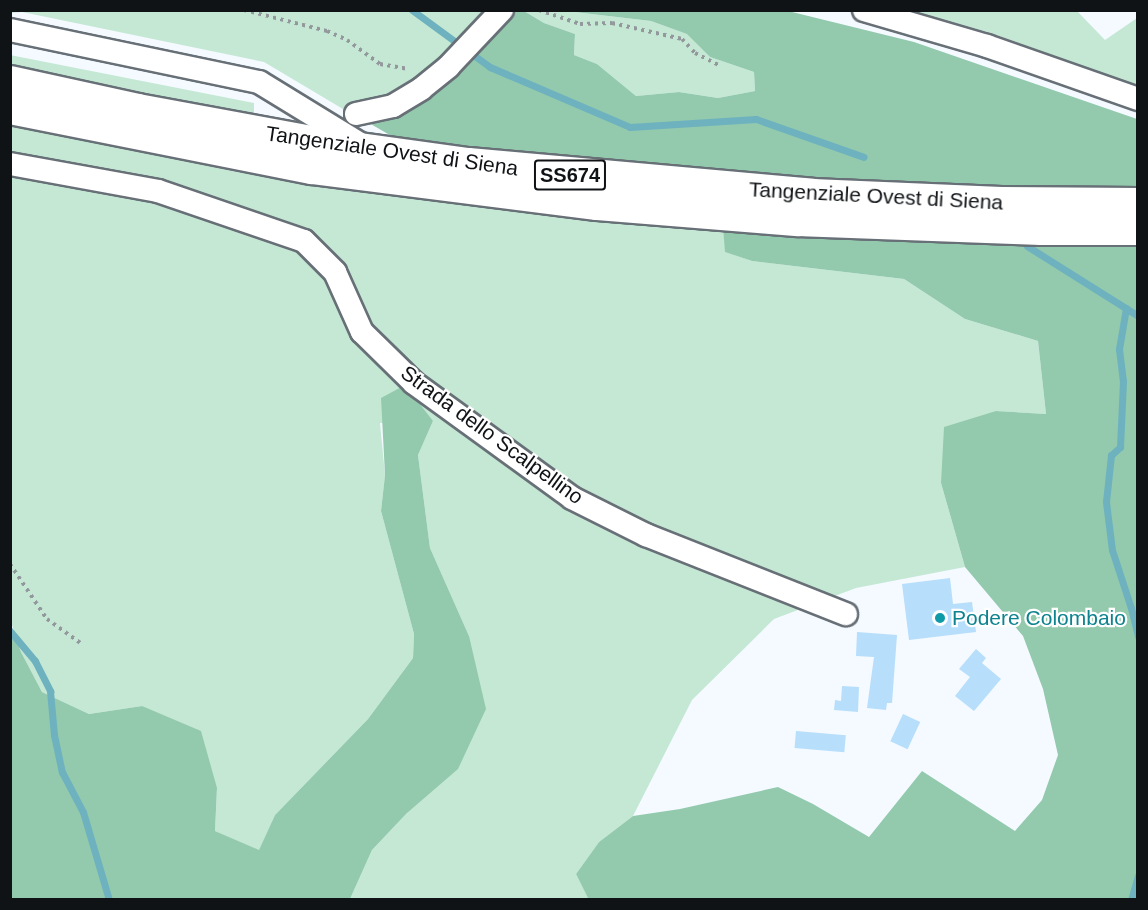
<!DOCTYPE html>
<html>
<head>
<meta charset="utf-8">
<style>
	body { margin:0 }
	#map { position:relative; width:1148px; height:910px; overflow:hidden; background:#f4faff; font-family:Arial,sans-serif }
	div>[style] { position:absolute }
	.green>* { inset:0; background:#c5e8d5 }
	.forest>* { inset:0; background:#93caad }
	.stream>* { height:7px; margin:-3.5px; padding:0 3.5px; transform-origin:3.5px; border-radius:3.5px; background:#6db2be }
	.building>* { inset:0; background:#b7defb; transform-origin:0 0 }
	.path>* { height:4px; margin-top:-2px; transform-origin:0; background:repeating-linear-gradient(90deg,#93989c 0 3px,transparent 0 7.5px) }
	.roads { filter:drop-shadow(2px 0 #687077) drop-shadow(-2px 0 #687077) drop-shadow(0 2px #687077) drop-shadow(0 -2px #687077) }
	.minor>* { height:22px; margin:-11px; padding:0 11px; transform-origin:11px; border-radius:11px; background:#fff }
	.highway>* { height:33px; margin:-16.5px; padding:0 16.5px; transform-origin:16.5px; border-radius:16.5px; background:#fff }
	.dots>* { width:16px; height:16px; translate:-50% -50%; box-sizing:border-box; border:3px solid #fff; border-radius:50% }
	span { translate:-50% -50%; white-space:nowrap; text-align:center; line-height:1.15; -webkit-text-stroke:4.5px #fff; paint-order:stroke }
	.shield-label span { padding:2px 4px; background:#fff; border:2px solid; border-radius:4px; -webkit-text-stroke-width:0 }
	.shield-label { font-size:20px; color:#101316; font-weight:700 }
	.street-label { font-size:21px; color:#101316 }
	.culture-label { font-size:21px; color:#0d838f }
	.left { translate:0 -50%; text-align:left }
	.frame { position:absolute; inset:0; border:12px solid #101316; pointer-events:none }
</style>
</head>
<body>
<div id="map">
	<div class="green">
		<div style="clip-path:polygon(10px 11px,494px 11px,419px 85px,348px 112px,264px 62px,22px 12px,11px 13px)"></div>
		<div style="clip-path:polygon(524px 11px,566px 11px,651px 21px,688px 34px,710px 57px,754px 72px,755px 91px,718px 98px,679px 92px,636px 96px,597px 64px,574px 55px,575px 34px,544px 23px)"></div>
		<div style="clip-path:polygon(911px 11px,1077px 11px,1105px 40px,1137px 18px,1137px 86px,991px 33px)"></div>
		<div style="clip-path:polygon(10px 55px,254px 103px,254px 115px,11px 71px)"></div>
		<div style="clip-path:polygon(10px 123px,237px 172px,408px 195px,723px 227px,726px 252px,752px 261px,904px 279px,965px 319px,1038px 341px,1046px 414px,996px 411px,941px 483px,965px 567px,856px 588px,774px 619px,692px 700px,633px 816px,599px 842px,576px 874px,589px 899px,350px 899px,372px 850px,407px 813px,469px 636px,430px 548px,418px 455px,433px 421px,380px 423px,385px 475px,381px 511px,414px 634px,413px 658px,368px 719px,275px 815px,259px 851px,215px 831px,217px 788px,142px 706px,89px 714px,42px 692px,21px 652px,11px 622px)"></div>
	</div>
	<div class="forest">
		<div style="clip-path:polygon(514px 11px,524px 11px,544px 23px,575px 34px,574px 55px,597px 64px,636px 96px,679px 92px,718px 98px,755px 91px,754px 72px,710px 57px,687px 34px,651px 21px,566px 11px,788px 11px,914px 42px,1137px 119px,1137px 190px,851px 183px,623px 168px,395px 138px,362px 119px,457px 72px,506px 24px)"></div>
		<div style="clip-path:polygon(723px 227px,1137px 240px,1137px 899px,589px 900px,576px 874px,599px 842px,633px 816px,680px 809px,778px 787px,813px 804px,869px 837px,922px 771px,1015px 831px,1042px 800px,1058px 755px,1043px 689px,1023px 636px,965px 567px,941px 483px,944px 427px,996px 411px,1046px 414px,1038px 341px,965px 319px,904px 279px,752px 261px,725px 252px)"></div>
		<div style="clip-path:polygon(405px 385px,433px 421px,418px 455px,430px 548px,469px 636px,486px 709px,458px 769px,407px 813px,372px 850px,350px 899px,11px 899px,10px 622px,21px 652px,42px 692px,89px 714px,142px 706px,201px 731px,217px 788px,215px 831px,259px 850px,275px 815px,368px 719px,413px 658px,414px 634px,381px 511px,385px 475px,381px 398px)"></div>
	</div>
	<div class="stream">
		<div style="left:412px;top:10px;width:97px;rotate:36.2deg"></div>
		<div style="left:490px;top:67px;width:152px;rotate:23.2deg"></div>
		<div style="left:630px;top:127px;width:126px;rotate:-3.6deg"></div>
		<div style="left:756px;top:119px;width:114px;rotate:19.4deg"></div>
		<div style="left:1027px;top:246px;width:131px;rotate:32.2deg"></div>
		<div style="left:1126px;top:308px;width:42px;rotate:99.7deg"></div>
		<div style="left:1119px;top:349px;width:32px;rotate:83deg"></div>
		<div style="left:1123px;top:381px;width:66px;rotate:92.6deg"></div>
		<div style="left:1120px;top:447px;width:12px;rotate:138deg"></div>
		<div style="left:1111px;top:455px;width:47px;rotate:96.1deg"></div>
		<div style="left:1106px;top:502px;width:48px;rotate:82.9deg"></div>
		<div style="left:1112px;top:550px;width:61px;rotate:71.9deg"></div>
		<div style="left:1131px;top:608px;width:30px;rotate:76deg"></div>
		<div style="left:10px;top:631px;width:39px;rotate:50deg"></div>
		<div style="left:35px;top:661px;width:34px;rotate:63deg"></div>
		<div style="left:50px;top:691px;width:44px;rotate:84.8deg"></div>
		<div style="left:54px;top:735px;width:38px;rotate:78deg"></div>
		<div style="left:62px;top:772px;width:45px;rotate:62.3deg"></div>
		<div style="left:83px;top:812px;width:92px;rotate:73.5deg"></div>
		<div style="left:1131px;top:900px;width:26px;rotate:-74deg"></div>
	</div>
	<div class="building">
		<div style="clip-path:polygon(950px 578px,953px 604px,972px 602px,976px 632px,909px 640px,902px 584px)"></div>
		<div style="clip-path:polygon(857px 632px,897px 635px,892px 703px,887px 703px,886px 710px,867px 708px,874px 657px,856px 656px)"></div>
		<div style="clip-path:polygon(976px 649px,986px 658px,982px 663px,1001px 679px,974px 711px,955px 696px,970px 677px,959px 669px)"></div>
		<div style="clip-path:polygon(842px 686px,859px 687px,858px 712px,834px 710px,835px 700px,841px 701px)"></div>
		<div style="left:903px;top:714px;width:19px;height:30px;rotate:25deg"></div>
		<div style="left:796px;top:731px;width:50px;height:17px;rotate:5deg"></div>
	</div>
	<div class="path">
		<div style="left:244px;top:10px;width:86px;rotate:14.2deg"></div>
		<div style="left:327px;top:31px;width:22px;rotate:24deg"></div>
		<div style="left:347px;top:40px;width:41px;rotate:36deg"></div>
		<div style="left:380px;top:64px;width:29px;rotate:10deg"></div>
		<div style="left:539px;top:10px;width:43px;rotate:18.9deg"></div>
		<div style="left:580px;top:24px;width:32px;rotate:-2deg"></div>
		<div style="left:612px;top:23px;width:72px;rotate:12.9deg"></div>
		<div style="left:682px;top:39px;width:19px;rotate:47deg"></div>
		<div style="left:695px;top:53px;width:27px;rotate:27deg"></div>
		<div style="left:10px;top:564px;width:66px;rotate:56.1deg"></div>
		<div style="left:47px;top:619px;width:44px;rotate:35.8deg"></div>
	</div>
	<div class="roads">
		<div class="minor">
			<div style="left:864px;top:10px;width:128px;rotate:16.3deg"></div>
			<div style="left:987px;top:46px;width:160px;rotate:19.3deg"></div>
			<div style="left:10px;top:30px;width:254px;rotate:11.8deg"></div>
			<div style="left:259px;top:82px;width:119px;rotate:31.5deg"></div>
			<div style="left:356px;top:114px;width:38px;rotate:-12deg"></div>
			<div style="left:393px;top:106px;width:33px;rotate:-31deg"></div>
			<div style="left:421px;top:89px;width:36px;rotate:-39deg"></div>
			<div style="left:449px;top:66px;width:77px;rotate:-46.6deg"></div>
			<div style="left:10px;top:164px;width:150px;rotate:10.3deg"></div>
			<div style="left:158px;top:191px;width:154px;rotate:18.9deg"></div>
			<div style="left:304px;top:241px;width:44px;rotate:45deg"></div>
			<div style="left:335px;top:272px;width:66px;rotate:65.8deg"></div>
			<div style="left:362px;top:332px;width:73px;rotate:44.4deg"></div>
			<div style="left:414px;top:383px;width:195px;rotate:36deg"></div>
			<div style="left:572px;top:498px;width:83px;rotate:26.6deg"></div>
			<div style="left:646px;top:535px;width:215px;rotate:21.6deg"></div>
		</div>
		<div class="highway">
			<div style="left:10px;top:82px;width:130px;rotate:12.4deg"></div>
			<div style="left:137px;top:110px;width:182px;rotate:10.4deg"></div>
			<div style="left:316px;top:143px;width:153px;rotate:7.9deg"></div>
			<div style="left:468px;top:164px;width:345px;rotate:5.1deg"></div>
			<div style="left:812px;top:195px;width:189px;rotate:2.4deg"></div>
			<div style="left:1001px;top:203px;width:137px;rotate:0.4deg"></div>
			<div style="left:10px;top:107px;width:307px;rotate:11.3deg"></div>
			<div style="left:311px;top:167px;width:288px;rotate:7.2deg"></div>
			<div style="left:597px;top:203px;width:202px;rotate:4.6deg"></div>
			<div style="left:798px;top:219px;width:243px;rotate:2.1deg"></div>
			<div style="left:1041px;top:228px;width:97px"></div>
		</div>
	</div>
	<div class="dots">
		<div style="left:940px;top:618px;background:#0f9aa8"></div>
	</div>
	<div class="shield-label">
		<span style="left:570px;top:175px">SS674</span>
	</div>
	<div class="street-label">
		<span style="left:392px;top:151px;rotate:8deg">Tangenziale Ovest di Siena</span>
		<span style="left:876px;top:196px;rotate:3deg">Tangenziale Ovest di Siena</span>
		<span style="left:492px;top:435px;rotate:36deg">Strada dello Scalpellino</span>
	</div>
	<div class="culture-label">
		<span class="left" style="left:952px;top:618px">Podere Colombaio</span>
	</div>
	<div class="frame"></div>
</div>
</body>
</html>
